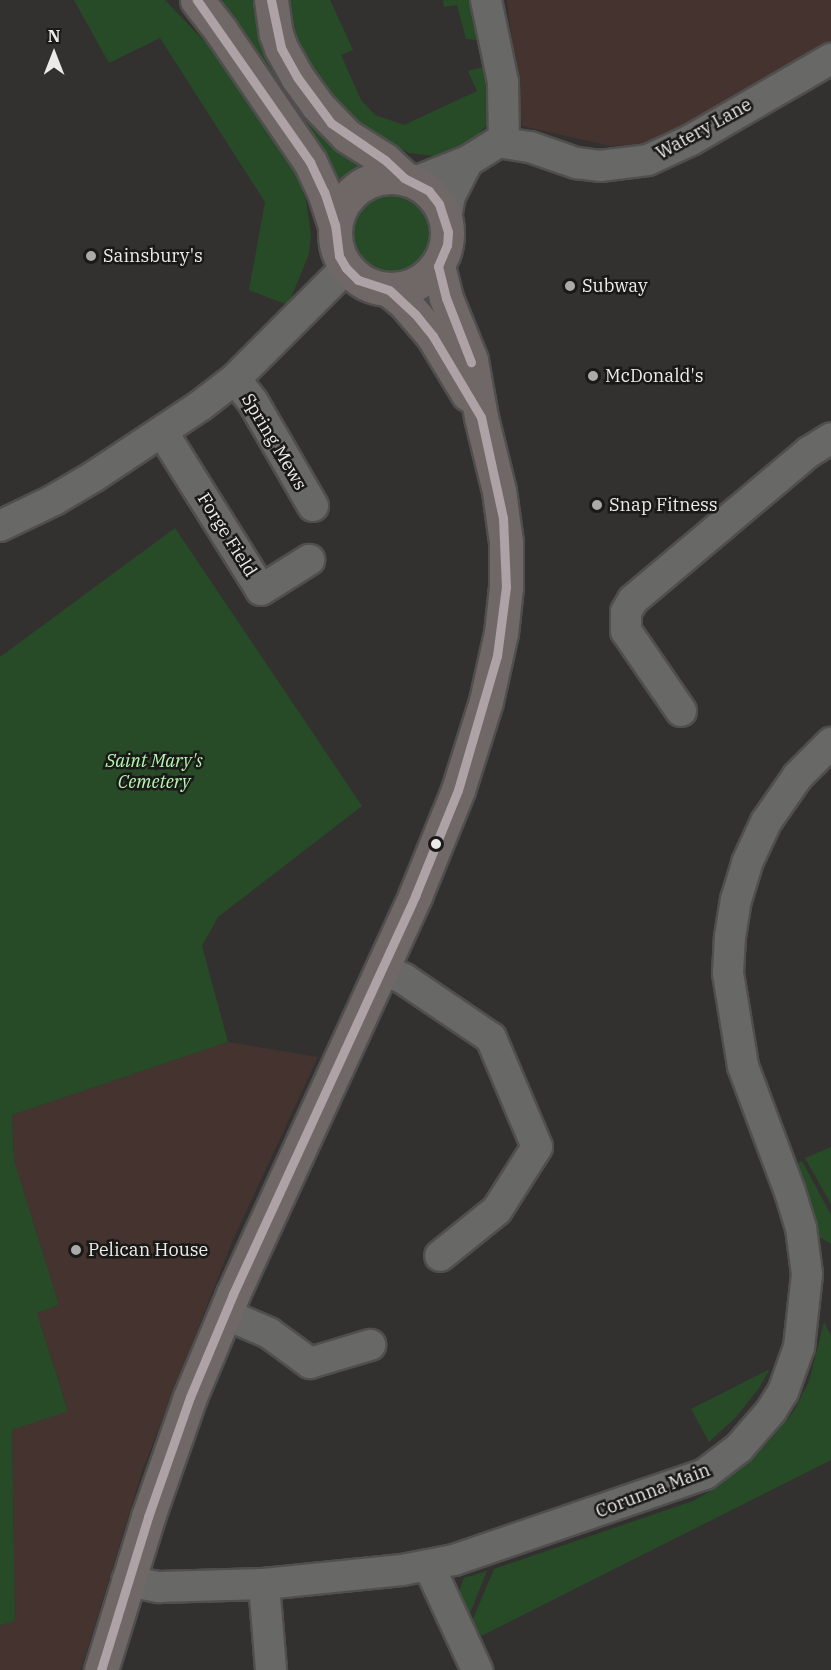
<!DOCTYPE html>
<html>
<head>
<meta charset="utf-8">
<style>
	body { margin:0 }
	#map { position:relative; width:831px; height:1670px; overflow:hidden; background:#32312f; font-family:"IBM Plex Serif",serif }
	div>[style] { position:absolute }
	.commercial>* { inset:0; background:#44332f }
	.green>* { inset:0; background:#284b27 }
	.round { border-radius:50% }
	.roads { filter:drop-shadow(2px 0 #504f4e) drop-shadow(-2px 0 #504f4e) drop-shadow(0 2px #504f4e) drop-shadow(0 -2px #504f4e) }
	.minor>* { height:30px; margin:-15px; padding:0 15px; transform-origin:15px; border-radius:15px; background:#686866 }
	.major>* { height:33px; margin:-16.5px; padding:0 16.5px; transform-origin:16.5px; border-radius:16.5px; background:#706866 }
	.major>.ring { margin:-16.5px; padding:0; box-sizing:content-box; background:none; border:33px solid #706866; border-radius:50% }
	.bus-1>* { height:9px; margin:-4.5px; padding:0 4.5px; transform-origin:4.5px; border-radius:4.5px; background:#ada2a5 }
	.dots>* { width:16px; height:16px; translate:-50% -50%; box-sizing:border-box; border:3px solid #1a1918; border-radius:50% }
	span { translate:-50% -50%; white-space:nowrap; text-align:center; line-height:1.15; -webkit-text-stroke:5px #1a1918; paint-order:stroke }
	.street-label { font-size:18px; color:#ecebe9 }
	.poi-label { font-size:18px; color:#ecebe9 }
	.left { translate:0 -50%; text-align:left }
	.park-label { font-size:18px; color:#b5f9b2; font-style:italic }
	.north { position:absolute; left:24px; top:24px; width:60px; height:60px; -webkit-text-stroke:4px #1a1918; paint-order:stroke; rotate:0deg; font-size:16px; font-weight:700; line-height:24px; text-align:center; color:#ecebe9 }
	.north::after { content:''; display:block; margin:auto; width:21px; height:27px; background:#ecebe9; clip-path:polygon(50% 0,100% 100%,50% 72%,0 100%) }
</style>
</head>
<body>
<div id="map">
	<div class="commercial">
		<div style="clip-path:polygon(507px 0,831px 0,831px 52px,671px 143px,610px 146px,522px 126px)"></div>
		<div style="clip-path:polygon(228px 1042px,318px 1057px,232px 1242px,143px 1469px,81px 1670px,0 1670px,0 1625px,15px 1620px,12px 1430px,68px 1410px,37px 1313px,59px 1305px,14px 1160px,12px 1115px)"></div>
	</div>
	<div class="green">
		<div style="clip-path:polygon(74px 0,165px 0,208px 45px,242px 92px,283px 152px,299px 180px,306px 201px,311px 235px,309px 254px,288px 305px,249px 290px,265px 202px,160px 38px,109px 63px)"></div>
		<div style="clip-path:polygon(221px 0,256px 0,363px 164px,363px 169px,339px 184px,323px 152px)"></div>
		<div style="clip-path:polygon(287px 0,330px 0,353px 50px,341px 55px,361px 100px,375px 115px,404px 125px,477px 91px,468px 71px,482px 67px,491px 75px,490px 117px,486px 126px,471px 142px,458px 149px,434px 156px,409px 153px,373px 135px,329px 101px,292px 36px)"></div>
		<div style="clip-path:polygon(443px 0,475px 0,481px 36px,478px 40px,466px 39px,457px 5px,444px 7px)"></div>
		<div class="round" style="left:347px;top:189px;width:90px;height:90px"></div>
		<div style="clip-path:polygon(175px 528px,362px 806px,218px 917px,202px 946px,228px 1042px,12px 1115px,14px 1160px,59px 1305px,37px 1313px,68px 1411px,12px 1430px,15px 1621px,0 1625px,0 657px)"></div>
		<div style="clip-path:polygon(831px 1147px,831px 1204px,805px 1158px)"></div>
		<div style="clip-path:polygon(802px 1161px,831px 1215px,831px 1244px,816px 1235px,793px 1166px)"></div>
		<div style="clip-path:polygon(824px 1322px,831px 1336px,831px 1460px,481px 1636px,473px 1619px,494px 1569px,693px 1501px,719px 1486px,764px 1447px,794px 1411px,809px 1381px)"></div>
		<div style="clip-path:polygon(770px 1369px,759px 1388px,736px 1417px,709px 1442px,691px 1409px)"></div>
		<div style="clip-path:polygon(487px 1571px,470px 1613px,459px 1594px,462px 1583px,464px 1578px)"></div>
	</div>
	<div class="roads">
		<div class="minor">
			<div style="left:486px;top:0;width:84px;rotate:78.3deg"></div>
			<div style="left:503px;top:82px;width:61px;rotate:89.1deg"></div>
			<div style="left:415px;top:182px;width:57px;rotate:-21.6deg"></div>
			<div style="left:468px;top:161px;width:34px;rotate:-32deg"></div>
			<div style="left:497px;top:143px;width:7px"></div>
			<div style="left:504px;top:143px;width:26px;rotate:9deg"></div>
			<div style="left:530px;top:147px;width:49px;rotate:19.2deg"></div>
			<div style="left:576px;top:163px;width:24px;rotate:7deg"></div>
			<div style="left:600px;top:166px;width:48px;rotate:-7.1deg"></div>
			<div style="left:648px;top:160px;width:47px;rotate:-24.9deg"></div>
			<div style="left:691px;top:140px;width:162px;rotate:-30.1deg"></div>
			<div style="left:446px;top:218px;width:22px;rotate:-80deg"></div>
			<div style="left:450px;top:196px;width:39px;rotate:-63deg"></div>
			<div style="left:235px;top:379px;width:29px;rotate:52deg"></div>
			<div style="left:253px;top:402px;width:120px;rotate:60deg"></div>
			<div style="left:163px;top:433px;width:185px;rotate:58deg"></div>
			<div style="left:261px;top:590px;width:57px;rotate:-32deg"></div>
			<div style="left:0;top:526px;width:60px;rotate:-25.7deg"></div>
			<div style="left:54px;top:500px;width:45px;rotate:-30.5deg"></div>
			<div style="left:93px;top:477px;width:128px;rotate:-33.6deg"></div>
			<div style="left:200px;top:406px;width:44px;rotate:-37.6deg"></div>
			<div style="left:235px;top:379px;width:157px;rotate:-45deg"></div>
			<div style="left:681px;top:711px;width:97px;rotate:-124.5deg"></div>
			<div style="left:626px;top:631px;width:19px;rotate:-90deg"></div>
			<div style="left:626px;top:612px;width:14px;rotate:-60deg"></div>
			<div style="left:633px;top:600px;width:230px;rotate:-40.1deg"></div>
			<div style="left:809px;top:452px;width:26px;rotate:-32deg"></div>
			<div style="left:382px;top:969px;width:24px;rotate:24deg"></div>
			<div style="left:404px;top:979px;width:105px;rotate:34.1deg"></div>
			<div style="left:491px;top:1038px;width:118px;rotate:67.1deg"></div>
			<div style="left:537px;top:1147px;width:75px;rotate:122.4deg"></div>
			<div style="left:497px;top:1210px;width:73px;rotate:141.1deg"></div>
			<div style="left:225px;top:1314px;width:48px;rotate:23.4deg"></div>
			<div style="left:269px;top:1333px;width:51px;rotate:36.2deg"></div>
			<div style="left:310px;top:1363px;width:63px;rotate:-16.7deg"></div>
			<div style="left:429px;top:1566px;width:115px;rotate:65.2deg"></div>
			<div style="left:127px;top:1581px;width:33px;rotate:11deg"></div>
			<div style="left:159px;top:1587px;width:105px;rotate:-1.6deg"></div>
			<div style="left:264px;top:1584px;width:139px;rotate:-5.8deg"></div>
			<div style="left:402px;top:1570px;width:53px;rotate:-10.9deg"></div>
			<div style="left:454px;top:1560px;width:265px;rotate:-18.9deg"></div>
			<div style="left:705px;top:1474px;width:43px;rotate:-37.4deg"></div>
			<div style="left:739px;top:1448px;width:49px;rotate:-49.1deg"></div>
			<div style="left:771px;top:1411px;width:22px;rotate:-58deg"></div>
			<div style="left:783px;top:1392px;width:48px;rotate:-70.4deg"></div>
			<div style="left:799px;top:1347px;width:73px;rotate:-83.7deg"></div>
			<div style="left:807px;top:1274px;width:46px;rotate:-97.4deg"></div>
			<div style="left:801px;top:1228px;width:38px;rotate:-107deg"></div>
			<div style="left:790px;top:1192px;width:134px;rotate:-110.5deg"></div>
			<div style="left:743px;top:1066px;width:94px;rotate:-99.2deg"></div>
			<div style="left:728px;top:973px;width:36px;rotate:-87deg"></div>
			<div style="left:730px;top:937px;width:37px;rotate:-81deg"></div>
			<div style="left:736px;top:900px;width:39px;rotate:-73deg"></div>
			<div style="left:747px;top:863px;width:45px;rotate:-65.1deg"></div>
			<div style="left:766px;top:822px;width:56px;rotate:-55.2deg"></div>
			<div style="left:798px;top:776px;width:47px;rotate:-45deg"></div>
			<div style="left:264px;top:1584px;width:86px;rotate:85.3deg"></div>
		</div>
		<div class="major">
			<div style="left:197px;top:0;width:39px;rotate:52deg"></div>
			<div style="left:221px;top:31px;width:158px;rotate:55.8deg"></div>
			<div style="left:310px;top:162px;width:33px;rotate:65deg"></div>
			<div style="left:324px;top:192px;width:35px;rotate:72deg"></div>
			<div style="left:271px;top:0;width:34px;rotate:82deg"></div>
			<div style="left:276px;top:34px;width:15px;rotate:70deg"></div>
			<div style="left:281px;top:48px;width:33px;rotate:61deg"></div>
			<div style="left:297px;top:77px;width:34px;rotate:54deg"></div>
			<div style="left:317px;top:105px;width:43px;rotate:45.9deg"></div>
			<div style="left:347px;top:136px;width:45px;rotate:32.3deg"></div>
			<div style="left:385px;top:160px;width:26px;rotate:43deg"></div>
			<div class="ring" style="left:335px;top:177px;width:79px;height:79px"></div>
			<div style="left:389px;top:290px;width:19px;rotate:39deg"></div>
			<div style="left:404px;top:302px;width:45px;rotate:49.5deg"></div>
			<div style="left:433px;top:336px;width:68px;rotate:58.9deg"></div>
			<div style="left:101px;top:1670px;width:160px;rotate:-72.9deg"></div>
			<div style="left:148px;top:1517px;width:127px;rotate:-70.7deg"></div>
			<div style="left:190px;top:1397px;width:112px;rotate:-67.3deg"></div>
			<div style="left:233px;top:1294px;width:438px;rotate:-65.4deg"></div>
			<div style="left:415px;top:896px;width:114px;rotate:-67.9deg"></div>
			<div style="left:458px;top:790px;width:93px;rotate:-72.5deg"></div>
			<div style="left:486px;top:701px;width:70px;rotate:-77.6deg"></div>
			<div style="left:501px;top:633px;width:46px;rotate:-83.8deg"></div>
			<div style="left:506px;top:587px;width:45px;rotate:-90deg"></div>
			<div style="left:506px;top:542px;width:51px;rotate:-97.8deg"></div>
			<div style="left:499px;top:491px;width:76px;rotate:-103.7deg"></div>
			<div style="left:481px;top:417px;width:58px;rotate:-100deg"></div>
			<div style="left:471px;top:360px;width:67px;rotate:-112deg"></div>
			<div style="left:446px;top:298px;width:33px;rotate:-104deg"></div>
		</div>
	</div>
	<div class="bus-1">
		<div style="left:271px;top:0;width:49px;rotate:78.2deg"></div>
		<div style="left:281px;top:48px;width:33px;rotate:61deg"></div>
		<div style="left:297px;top:77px;width:57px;rotate:53.5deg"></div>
		<div style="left:331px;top:123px;width:65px;rotate:34.4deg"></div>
		<div style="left:385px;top:160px;width:26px;rotate:43deg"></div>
		<div style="left:404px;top:178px;width:28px;rotate:27deg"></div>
		<div style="left:429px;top:191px;width:16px;rotate:52deg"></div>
		<div style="left:439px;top:204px;width:29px;rotate:72deg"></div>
		<div style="left:448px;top:232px;width:13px;rotate:94deg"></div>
		<div style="left:447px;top:245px;width:23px;rotate:113deg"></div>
		<div style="left:438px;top:266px;width:33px;rotate:76deg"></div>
		<div style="left:446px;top:298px;width:69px;rotate:68.7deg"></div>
		<div style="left:101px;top:1670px;width:160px;rotate:-72.9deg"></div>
		<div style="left:148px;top:1517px;width:127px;rotate:-70.7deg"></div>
		<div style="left:190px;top:1397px;width:112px;rotate:-67.3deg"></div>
		<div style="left:233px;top:1294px;width:438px;rotate:-65.4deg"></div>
		<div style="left:415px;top:896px;width:114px;rotate:-67.9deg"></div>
		<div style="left:458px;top:790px;width:140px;rotate:-73.8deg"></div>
		<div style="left:497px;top:656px;width:70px;rotate:-82.6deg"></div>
		<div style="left:506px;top:587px;width:69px;rotate:-92.5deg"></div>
		<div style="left:503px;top:518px;width:103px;rotate:-102.3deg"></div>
		<div style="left:481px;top:417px;width:94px;rotate:-120.7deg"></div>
		<div style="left:433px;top:336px;width:28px;rotate:-129deg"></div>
		<div style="left:415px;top:314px;width:35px;rotate:-137deg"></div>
		<div style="left:389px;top:290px;width:33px;rotate:-162deg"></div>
		<div style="left:358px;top:280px;width:17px;rotate:-135deg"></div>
		<div style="left:346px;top:268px;width:14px;rotate:-120deg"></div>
		<div style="left:339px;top:256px;width:31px;rotate:-97deg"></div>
		<div style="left:335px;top:225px;width:35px;rotate:-108deg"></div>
		<div style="left:324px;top:192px;width:33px;rotate:-115deg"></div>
		<div style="left:310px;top:162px;width:198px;rotate:-124.9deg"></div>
	</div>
	<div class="dots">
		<div style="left:91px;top:256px;background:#abaaa8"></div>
		<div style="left:570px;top:286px;background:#abaaa8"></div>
		<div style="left:593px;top:376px;background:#abaaa8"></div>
		<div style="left:597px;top:505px;background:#abaaa8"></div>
		<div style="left:436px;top:844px;background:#ecebe9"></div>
		<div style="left:76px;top:1250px;background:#abaaa8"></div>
	</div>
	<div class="street-label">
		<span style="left:704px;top:129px;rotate:-29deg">Watery Lane</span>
		<span style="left:274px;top:442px;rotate:59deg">Spring Mews</span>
		<span style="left:227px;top:535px;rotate:58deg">Forge Field</span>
		<span style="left:653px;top:1491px;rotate:-21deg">Corunna Main</span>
	</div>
	<div class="poi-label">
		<span class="left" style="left:103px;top:256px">Sainsbury's</span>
		<span class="left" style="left:582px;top:286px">Subway</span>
		<span class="left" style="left:605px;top:376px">McDonald's</span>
		<span class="left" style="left:609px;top:505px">Snap Fitness</span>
		<span class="left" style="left:88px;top:1250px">Pelican House</span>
	</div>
	<div class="park-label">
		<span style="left:154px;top:772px">Saint Mary's<br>Cemetery</span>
	</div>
	<div class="north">N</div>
</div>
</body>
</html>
